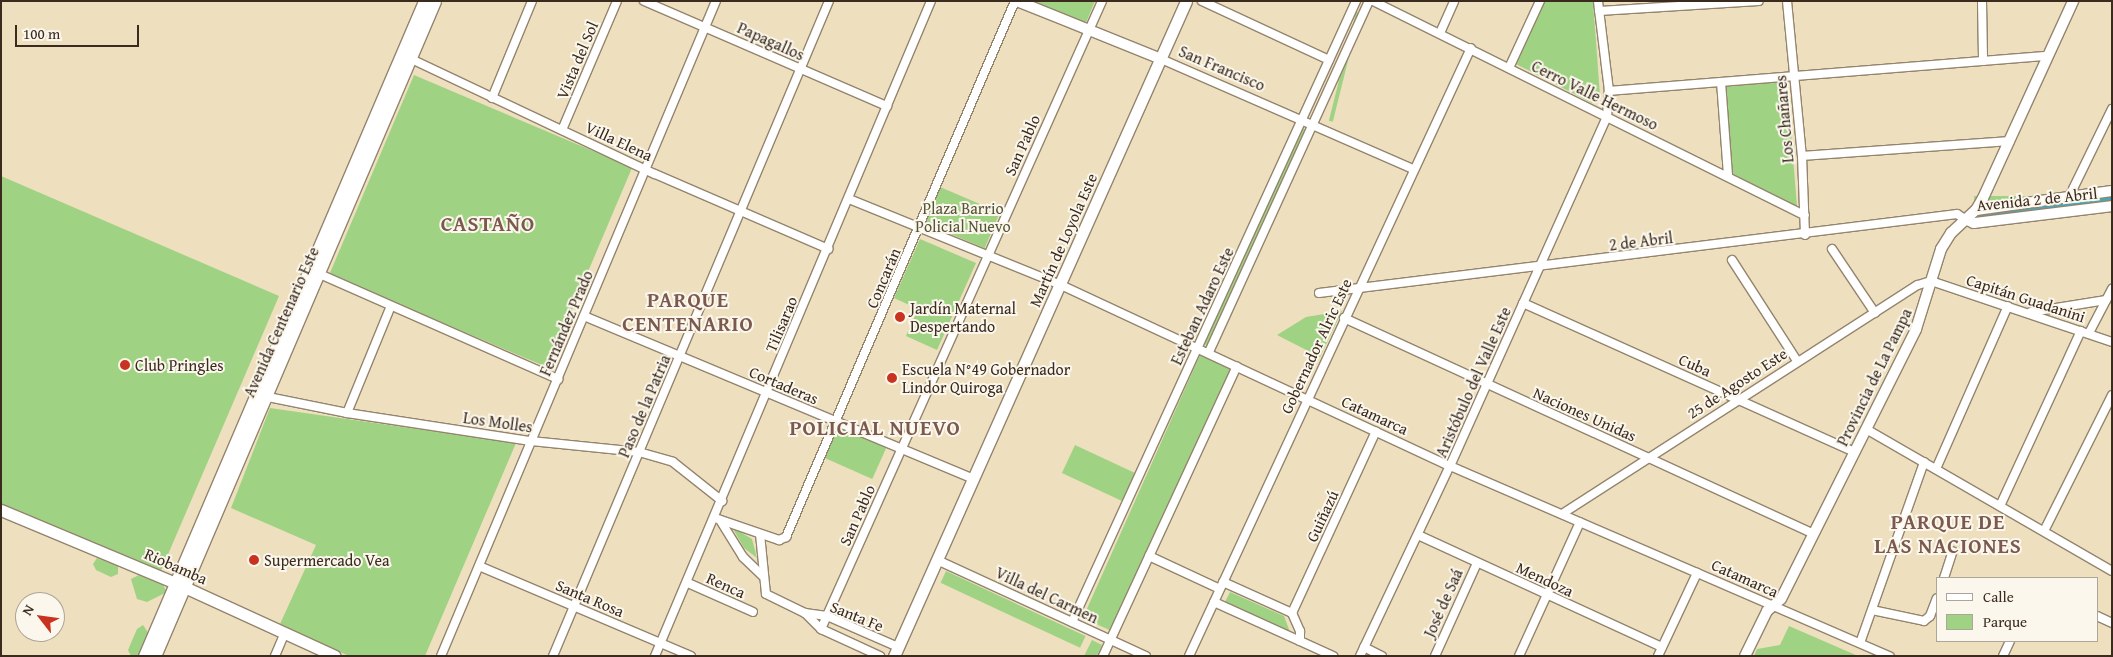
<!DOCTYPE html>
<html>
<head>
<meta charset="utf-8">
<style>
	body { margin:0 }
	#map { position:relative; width:2113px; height:657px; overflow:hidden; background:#eedfbe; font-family:"Gentium Book Plus",serif }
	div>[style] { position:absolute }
	.green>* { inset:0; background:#9fd383; transform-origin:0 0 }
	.canal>* { height:9px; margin:-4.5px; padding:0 4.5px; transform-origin:4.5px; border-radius:4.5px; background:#3daabd }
	.roads { filter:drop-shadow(1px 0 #94846e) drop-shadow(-1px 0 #94846e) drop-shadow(0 1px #94846e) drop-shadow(0 -1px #94846e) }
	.minor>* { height:8px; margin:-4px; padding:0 4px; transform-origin:4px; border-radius:4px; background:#fff }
	.tertiary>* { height:10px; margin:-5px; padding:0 5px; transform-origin:5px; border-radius:5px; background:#fff }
	.secondary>* { height:11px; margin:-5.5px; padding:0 5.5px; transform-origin:5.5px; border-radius:5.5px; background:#fff }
	.dots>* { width:14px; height:14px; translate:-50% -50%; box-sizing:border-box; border:2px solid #fbf7ec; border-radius:50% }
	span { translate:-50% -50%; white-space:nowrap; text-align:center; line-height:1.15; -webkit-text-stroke:4px #fbf7ec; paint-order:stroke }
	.street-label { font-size:16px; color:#3b2a1e }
	.park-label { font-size:16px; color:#545437 }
	.poi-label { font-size:16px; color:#3b2a1e }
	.left { translate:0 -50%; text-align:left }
	.district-label { font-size:21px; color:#7c594f; font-weight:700; letter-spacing:1px }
	.frame { position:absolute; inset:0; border:2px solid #3b2a1e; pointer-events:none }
	.legend { position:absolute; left:1936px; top:577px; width:162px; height:65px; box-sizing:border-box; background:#fbf7ec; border:1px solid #aea59a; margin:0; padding:6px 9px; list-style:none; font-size:15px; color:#3b2a1e }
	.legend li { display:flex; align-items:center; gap:10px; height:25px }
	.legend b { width:25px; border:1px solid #aea59a }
	.north { position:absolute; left:15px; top:592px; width:50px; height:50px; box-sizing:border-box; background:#fbf7ec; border:1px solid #aea59a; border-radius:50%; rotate:300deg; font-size:14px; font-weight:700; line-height:20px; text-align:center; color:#3b2a1e }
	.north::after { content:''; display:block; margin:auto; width:18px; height:22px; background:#c8321e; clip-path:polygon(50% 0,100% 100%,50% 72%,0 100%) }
	.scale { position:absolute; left:15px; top:25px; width:124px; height:22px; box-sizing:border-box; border:2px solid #3b2a1e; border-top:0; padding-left:6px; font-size:15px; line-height:18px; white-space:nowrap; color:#3b2a1e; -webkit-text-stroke:4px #fbf7ec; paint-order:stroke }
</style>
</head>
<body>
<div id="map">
	<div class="green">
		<div style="clip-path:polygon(1029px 1px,1095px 1px,1085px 25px)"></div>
		<div style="clip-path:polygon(1544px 1px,1593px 1px,1600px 96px,1592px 103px,1516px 64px)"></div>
		<div style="left:1356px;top:12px;width:4px;height:112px;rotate:14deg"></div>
		<div style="left:414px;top:75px;width:237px;height:217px;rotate:23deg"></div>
		<div style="clip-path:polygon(1787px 81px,1797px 207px,1731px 175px,1724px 87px)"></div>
		<div style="clip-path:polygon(1302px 128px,1306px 130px,1209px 346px,1204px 344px)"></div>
		<div style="clip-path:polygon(1px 176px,279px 296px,160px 573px,1px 504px)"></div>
		<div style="left:940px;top:187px;width:65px;height:39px;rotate:23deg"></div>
		<div style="left:2112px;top:196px;width:7px;height:138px;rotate:90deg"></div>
		<div style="clip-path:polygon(920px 239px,976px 263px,937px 350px,906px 336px,918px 309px,894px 298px)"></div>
		<div style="clip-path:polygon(1342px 311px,1320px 357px,1277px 335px,1306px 317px)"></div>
		<div style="left:1200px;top:355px;width:34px;height:288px;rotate:24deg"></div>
		<div style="clip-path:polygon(270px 408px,516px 443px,425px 656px,349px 656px,280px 624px,316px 545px,231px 508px)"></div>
		<div style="left:839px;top:426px;width:52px;height:35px;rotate:24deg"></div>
		<div style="left:1075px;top:445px;width:68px;height:31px;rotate:25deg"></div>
		<div style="clip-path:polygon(732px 527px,752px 539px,757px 558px,744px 548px)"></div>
		<div style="clip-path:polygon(97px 558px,118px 566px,118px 574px,111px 577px,96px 570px,93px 564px)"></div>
		<div style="left:946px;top:571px;width:154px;height:13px;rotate:25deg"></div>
		<div style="clip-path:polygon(139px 575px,163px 585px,167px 592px,147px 602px,137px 599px,131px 579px)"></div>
		<div style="clip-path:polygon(1230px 592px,1284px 616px,1290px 632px,1225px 602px)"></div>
		<div style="clip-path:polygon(143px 625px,149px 634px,140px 656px,131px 656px,128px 650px,137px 629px)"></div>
		<div style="clip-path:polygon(1789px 626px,1858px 656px,1754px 656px,1757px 649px,1780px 645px)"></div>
		<div style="clip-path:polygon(1092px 640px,1102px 645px,1097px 656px,1084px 656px)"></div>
	</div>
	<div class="canal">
		<div style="left:1975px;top:217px;width:138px;rotate:-7.5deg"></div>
	</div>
	<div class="roads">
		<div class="minor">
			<div style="left:644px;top:1px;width:265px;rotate:23.4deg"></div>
			<div style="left:1202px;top:1px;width:140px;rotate:24.9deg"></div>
			<div style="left:1373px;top:1px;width:482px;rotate:26.4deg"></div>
			<div style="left:1787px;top:1px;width:156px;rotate:84.5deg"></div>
			<div style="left:1802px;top:156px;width:79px;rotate:87.8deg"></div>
			<div style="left:1982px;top:1px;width:60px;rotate:89deg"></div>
			<div style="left:1599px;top:11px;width:160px;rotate:-3.6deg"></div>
			<div style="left:1440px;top:33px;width:35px;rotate:-66deg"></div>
			<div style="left:407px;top:57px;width:274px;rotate:25.3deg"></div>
			<div style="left:655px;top:174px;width:189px;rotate:23.4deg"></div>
			<div style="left:1161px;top:59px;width:275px;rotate:23.6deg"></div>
			<div style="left:1509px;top:68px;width:74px;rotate:-65.2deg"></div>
			<div style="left:1721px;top:82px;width:94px;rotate:85.7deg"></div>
			<div style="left:1609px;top:91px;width:439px;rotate:-4.6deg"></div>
			<div style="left:492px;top:98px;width:105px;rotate:-67.6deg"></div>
			<div style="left:562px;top:130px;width:140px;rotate:-66.9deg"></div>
			<div style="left:1802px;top:156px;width:208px;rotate:-4.1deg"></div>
			<div style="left:2069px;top:197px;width:98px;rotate:-64deg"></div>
			<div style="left:849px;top:199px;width:229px;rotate:22.1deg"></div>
			<div style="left:1061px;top:285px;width:429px;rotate:25deg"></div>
			<div style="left:1450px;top:466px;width:479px;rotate:23.4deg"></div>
			<div style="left:1832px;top:249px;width:77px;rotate:56.1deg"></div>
			<div style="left:1732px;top:260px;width:120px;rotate:57.2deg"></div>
			<div style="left:315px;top:272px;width:266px;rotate:23.8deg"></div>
			<div style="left:1319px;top:293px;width:643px;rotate:-7.06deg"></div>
			<div style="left:1957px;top:214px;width:9px;rotate:32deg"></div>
			<div style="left:1523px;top:303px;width:364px;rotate:24.2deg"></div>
			<div style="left:2031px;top:312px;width:76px;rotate:-9.1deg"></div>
			<div style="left:584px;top:316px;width:423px;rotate:22.7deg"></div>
			<div style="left:1344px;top:318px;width:517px;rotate:24.68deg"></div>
			<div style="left:2089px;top:333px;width:50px;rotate:-62.4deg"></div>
			<div style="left:1209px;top:352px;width:386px;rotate:-65.5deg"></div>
			<div style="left:263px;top:396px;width:86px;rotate:11.4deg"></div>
			<div style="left:347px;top:413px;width:186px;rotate:8.7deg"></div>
			<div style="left:531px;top:441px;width:109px;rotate:5.8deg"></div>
			<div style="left:639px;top:452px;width:35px;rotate:16deg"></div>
			<div style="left:673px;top:462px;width:63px;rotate:38.5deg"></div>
			<div style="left:347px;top:413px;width:113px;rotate:-67.7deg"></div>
			<div style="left:1866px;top:429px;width:284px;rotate:30deg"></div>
			<div style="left:1936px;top:469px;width:178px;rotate:-66.2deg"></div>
			<div style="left:2000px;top:506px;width:193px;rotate:-65.2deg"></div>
			<div style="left:1562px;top:514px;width:423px;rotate:-32.8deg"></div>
			<div style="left:1918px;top:285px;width:14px;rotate:-17deg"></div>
			<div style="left:1931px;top:281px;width:191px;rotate:18.6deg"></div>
			<div style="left:715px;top:518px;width:68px;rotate:19deg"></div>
			<div style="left:779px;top:540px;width:8px;rotate:-23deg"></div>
			<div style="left:786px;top:537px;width:583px;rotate:-66.87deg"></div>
			<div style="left:720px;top:520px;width:44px;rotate:58.1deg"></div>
			<div style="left:743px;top:557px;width:29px;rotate:44deg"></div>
			<div style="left:2044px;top:531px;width:152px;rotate:-63.4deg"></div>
			<div style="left:760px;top:534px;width:60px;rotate:84.3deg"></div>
			<div style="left:766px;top:594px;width:43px;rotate:26deg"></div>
			<div style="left:805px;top:613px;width:22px;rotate:8deg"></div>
			<div style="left:827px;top:616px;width:77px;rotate:23.6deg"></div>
			<div style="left:1418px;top:535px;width:268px;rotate:24.7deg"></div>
			<div style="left:1149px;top:556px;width:78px;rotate:24.9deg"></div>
			<div style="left:937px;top:560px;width:230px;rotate:24.7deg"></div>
			<div style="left:479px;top:566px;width:230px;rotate:23deg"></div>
			<div style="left:1944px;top:578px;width:28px;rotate:-72deg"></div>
			<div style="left:1223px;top:582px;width:76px;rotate:24.2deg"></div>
			<div style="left:1292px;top:613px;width:20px;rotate:66deg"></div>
			<div style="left:1300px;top:631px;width:10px;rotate:90deg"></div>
			<div style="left:688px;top:583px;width:71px;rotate:24deg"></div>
			<div style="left:1214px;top:602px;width:131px;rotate:24.4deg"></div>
			<div style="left:1872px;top:610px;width:53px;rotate:11.9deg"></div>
			<div style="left:1924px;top:621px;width:8px;rotate:-40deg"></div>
			<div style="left:1930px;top:616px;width:19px;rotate:-69deg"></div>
			<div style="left:805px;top:613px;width:23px;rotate:45deg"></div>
			<div style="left:821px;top:629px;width:65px;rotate:24.6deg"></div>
			<div style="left:1292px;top:613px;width:200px;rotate:-65.2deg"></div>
			<div style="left:2097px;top:616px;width:17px;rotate:25deg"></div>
			<div style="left:1072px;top:622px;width:683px;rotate:-65.42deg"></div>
			<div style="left:821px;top:629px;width:688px;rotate:-65.89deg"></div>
			<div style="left:1860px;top:643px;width:192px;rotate:-70.5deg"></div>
			<div style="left:1364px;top:647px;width:20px;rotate:27deg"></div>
			<div style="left:275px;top:656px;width:25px;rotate:-67deg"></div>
			<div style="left:441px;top:656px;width:710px;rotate:-67.23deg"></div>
			<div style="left:553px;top:656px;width:711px;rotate:-67.15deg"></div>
			<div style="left:655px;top:656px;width:711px;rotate:-67.15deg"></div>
			<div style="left:1103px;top:656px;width:319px;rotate:-65.2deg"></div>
			<div style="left:1189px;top:656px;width:670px;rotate:-65.12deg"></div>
			<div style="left:1360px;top:656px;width:210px;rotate:-64.7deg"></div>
			<div style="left:1450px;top:466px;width:383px;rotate:-65.8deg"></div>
			<div style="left:1607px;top:117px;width:26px;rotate:-86deg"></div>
			<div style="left:1609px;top:91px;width:91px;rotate:-97deg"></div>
			<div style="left:1435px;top:656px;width:102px;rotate:-65.7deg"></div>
			<div style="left:1519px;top:656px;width:147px;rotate:-65.5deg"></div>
			<div style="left:1658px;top:656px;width:92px;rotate:-64.8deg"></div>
			<div style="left:2003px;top:656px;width:17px;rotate:-65deg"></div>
		</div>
		<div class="tertiary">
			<div style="left:1017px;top:1px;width:155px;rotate:21.9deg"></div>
			<div style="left:1976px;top:210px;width:137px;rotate:-8deg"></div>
			<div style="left:1965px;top:219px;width:10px;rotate:24deg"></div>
			<div style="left:1974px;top:223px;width:139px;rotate:-7deg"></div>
			<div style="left:1745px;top:656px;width:50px;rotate:-63.9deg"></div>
			<div style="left:1767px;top:611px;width:18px;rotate:-41deg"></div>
			<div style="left:1781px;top:599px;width:302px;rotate:-63.4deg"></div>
			<div style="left:1916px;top:329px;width:84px;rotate:-72.6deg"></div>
			<div style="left:1941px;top:249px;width:19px;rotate:-58deg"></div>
			<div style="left:1951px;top:233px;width:34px;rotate:-43deg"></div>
			<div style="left:1976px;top:210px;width:14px;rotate:-60deg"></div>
			<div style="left:1983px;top:198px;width:217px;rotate:-65.4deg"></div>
		</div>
		<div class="secondary">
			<div style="left:1px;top:510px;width:194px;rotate:22.7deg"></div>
			<div style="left:180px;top:585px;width:170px;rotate:24.6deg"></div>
			<div style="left:144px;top:656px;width:712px;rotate:-66.85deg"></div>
			<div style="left:155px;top:656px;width:712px;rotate:-66.85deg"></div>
			<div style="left:894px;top:656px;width:717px;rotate:-65.97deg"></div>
		</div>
	</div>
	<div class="dots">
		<div style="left:900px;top:317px;background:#c8321e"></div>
		<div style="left:125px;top:365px;background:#c8321e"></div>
		<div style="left:892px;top:378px;background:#c8321e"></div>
		<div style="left:254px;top:560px;background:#c8321e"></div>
	</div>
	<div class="street-label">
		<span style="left:771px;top:41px;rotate:24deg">Papagallos</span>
		<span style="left:577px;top:60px;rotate:-67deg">Vista del Sol</span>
		<span style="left:1222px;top:68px;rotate:23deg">San Francisco</span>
		<span style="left:1595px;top:95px;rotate:26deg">Cerro Valle Hermoso</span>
		<span style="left:1784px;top:119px;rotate:-95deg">Los Chañares</span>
		<span style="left:619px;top:141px;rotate:25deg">Villa Elena</span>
		<span style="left:1022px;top:145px;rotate:-66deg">San Pablo</span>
		<span style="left:2037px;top:199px;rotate:-6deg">Avenida 2 de Abril</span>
		<span style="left:1063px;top:240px;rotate:-66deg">Martín de Loyola Este</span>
		<span style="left:1641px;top:241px;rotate:-7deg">2 de Abril</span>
		<span style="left:883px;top:278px;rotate:-67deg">Concarán</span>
		<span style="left:2026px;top:298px;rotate:18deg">Capitán Guadanini</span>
		<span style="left:1202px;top:306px;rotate:-65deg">Esteban Adaro Este</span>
		<span style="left:281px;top:322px;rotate:-66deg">Avenida Centenario Este</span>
		<span style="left:566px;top:323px;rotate:-67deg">Fernández Prado</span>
		<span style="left:781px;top:324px;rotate:-67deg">Tilisarao</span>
		<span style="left:1316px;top:346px;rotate:-65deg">Gobernador Alric Este</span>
		<span style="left:1695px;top:365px;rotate:24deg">Cuba</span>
		<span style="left:1874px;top:377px;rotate:-64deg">Provincia de La Pampa</span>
		<span style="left:1473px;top:382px;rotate:-66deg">Aristóbulo del Valle Este</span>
		<span style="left:1737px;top:383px;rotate:-33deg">25 de Agosto Este</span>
		<span style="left:784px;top:385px;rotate:23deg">Cortaderas</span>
		<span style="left:644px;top:406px;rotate:-67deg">Paso de la Patria</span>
		<span style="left:1585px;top:414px;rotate:24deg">Naciones Unidas</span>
		<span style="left:1375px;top:415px;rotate:25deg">Catamarca</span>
		<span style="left:498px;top:422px;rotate:8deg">Los Molles</span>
		<span style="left:857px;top:515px;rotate:-66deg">San Pablo</span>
		<span style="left:1322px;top:516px;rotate:-65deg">Guiñazú</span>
		<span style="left:176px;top:566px;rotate:24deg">Riobamba</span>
		<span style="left:1745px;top:578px;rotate:24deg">Catamarca</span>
		<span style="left:1545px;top:579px;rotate:25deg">Mendoza</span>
		<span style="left:726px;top:585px;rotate:24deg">Renca</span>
		<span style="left:1047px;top:595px;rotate:25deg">Villa del Carmen</span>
		<span style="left:590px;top:598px;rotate:23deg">Santa Rosa</span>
		<span style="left:1443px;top:603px;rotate:-66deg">José de Saá</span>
		<span style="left:857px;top:616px;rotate:22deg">Santa Fe</span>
	</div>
	<div class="park-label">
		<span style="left:963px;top:217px">Plaza Barrio<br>Policial Nuevo</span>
	</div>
	<div class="poi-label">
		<span class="left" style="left:910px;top:317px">Jardín Maternal<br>Despertando</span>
		<span class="left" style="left:135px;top:365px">Club Pringles</span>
		<span class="left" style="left:902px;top:378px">Escuela N°49 Gobernador<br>Lindor Quiroga</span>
		<span class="left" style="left:264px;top:560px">Supermercado Vea</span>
	</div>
	<div class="district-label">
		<span style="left:488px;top:224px">CASTAÑO</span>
		<span style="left:688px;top:312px">PARQUE<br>CENTENARIO</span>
		<span style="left:875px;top:428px">POLICIAL NUEVO</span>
		<span style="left:1948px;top:534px">PARQUE DE<br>LAS NACIONES</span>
	</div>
	<div class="frame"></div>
	<ul class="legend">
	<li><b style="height:6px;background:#fff"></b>Calle</li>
	<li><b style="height:14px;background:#9fd383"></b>Parque</li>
	</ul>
	<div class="north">N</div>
	<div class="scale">100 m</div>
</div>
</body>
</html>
